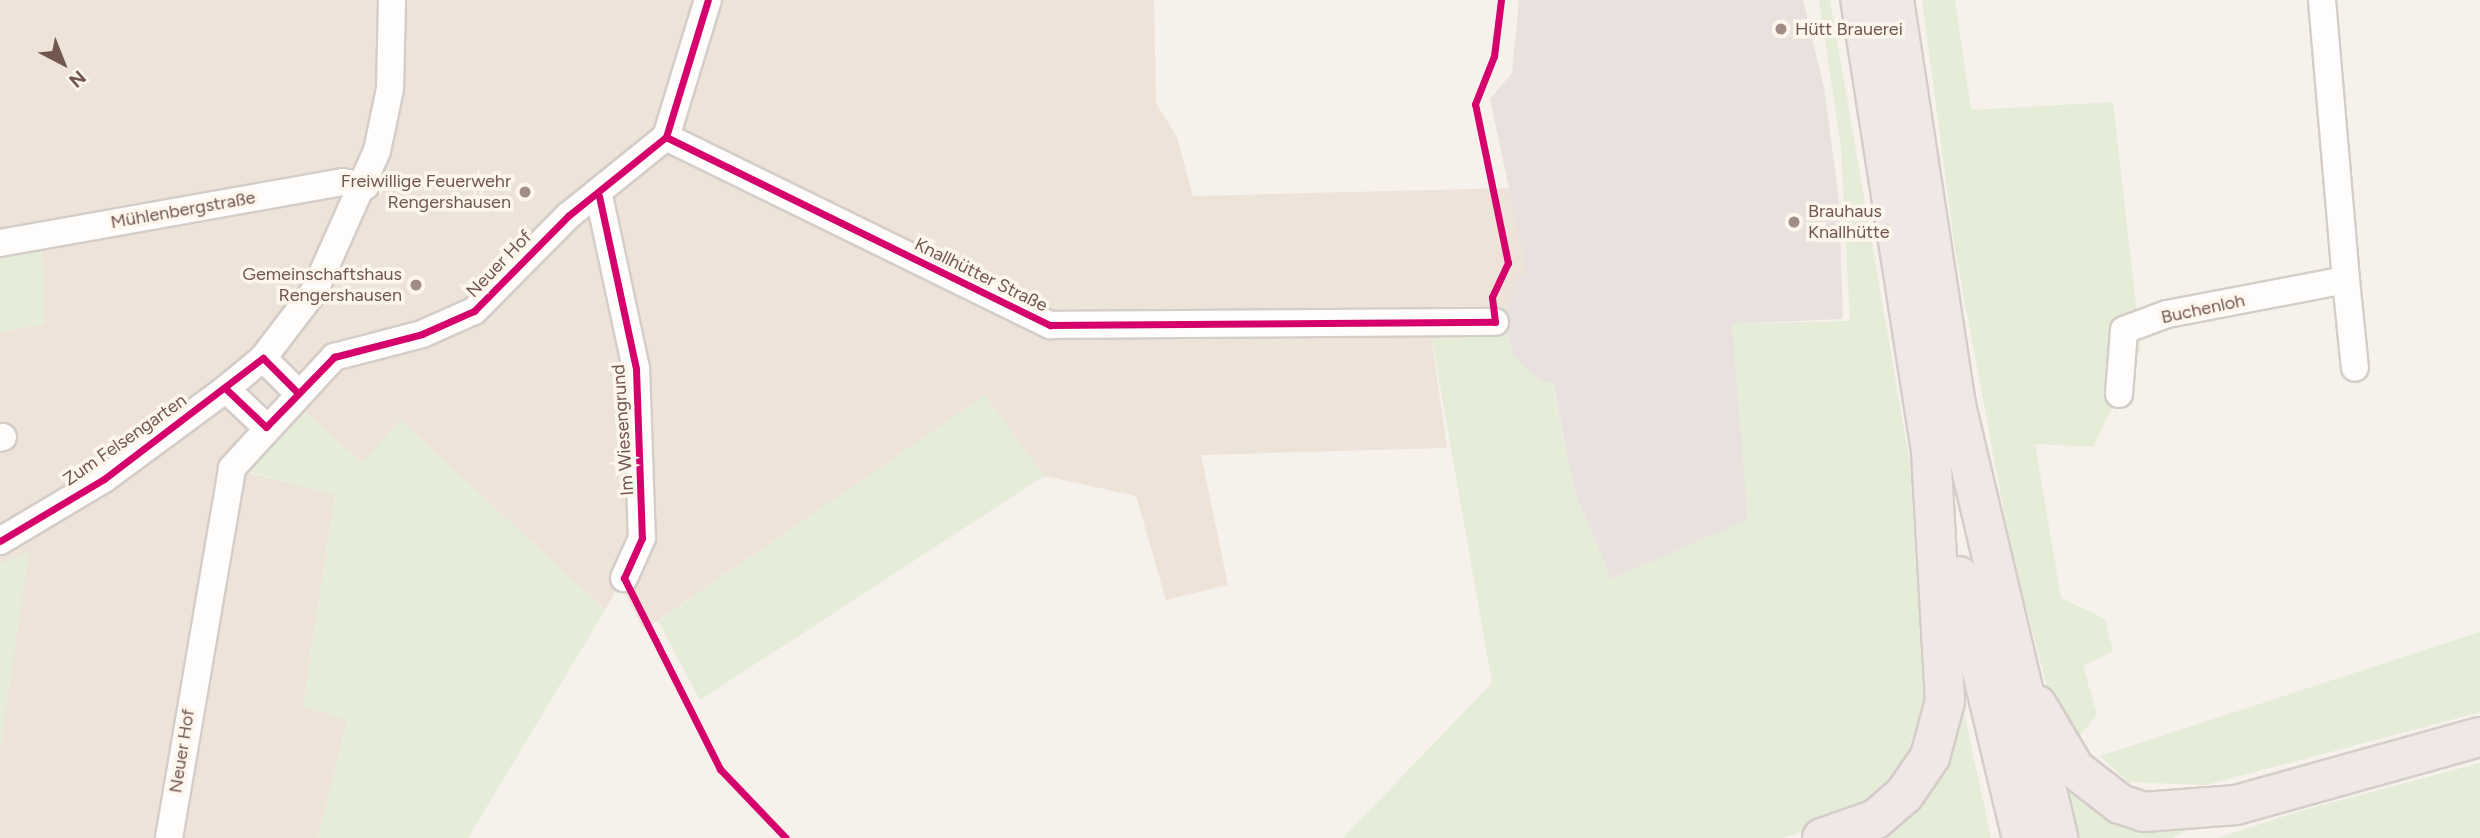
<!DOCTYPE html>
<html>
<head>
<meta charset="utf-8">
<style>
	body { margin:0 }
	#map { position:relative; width:2480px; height:838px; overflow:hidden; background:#f6f1eb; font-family:Figtree,sans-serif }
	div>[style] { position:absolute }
	.residential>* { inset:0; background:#eee3d9 }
	.industrial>* { inset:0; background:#e8e1dd }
	.green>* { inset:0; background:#e5ecd7 }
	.roads { filter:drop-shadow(2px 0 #d4cdc8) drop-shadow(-2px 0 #d4cdc8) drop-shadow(0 2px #d4cdc8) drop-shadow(0 -2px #d4cdc8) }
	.minor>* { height:26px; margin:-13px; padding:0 13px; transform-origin:13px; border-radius:13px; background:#fefdfc }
	.highway>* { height:38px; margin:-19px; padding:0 19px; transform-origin:19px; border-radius:19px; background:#f0e8e6 }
	.cycleway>* { height:7px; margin:-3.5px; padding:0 3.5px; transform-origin:3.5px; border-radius:3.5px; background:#d6006c }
	.dots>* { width:19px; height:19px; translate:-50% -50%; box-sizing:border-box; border:4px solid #fdf6ed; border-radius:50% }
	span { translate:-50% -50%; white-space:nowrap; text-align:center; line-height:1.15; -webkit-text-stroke:7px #fdf6ed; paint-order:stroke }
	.poi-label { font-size:18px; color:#72574e }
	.left { translate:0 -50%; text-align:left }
	.right { translate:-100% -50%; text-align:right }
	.street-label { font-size:18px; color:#72574e }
	.north { position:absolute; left:28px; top:28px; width:70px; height:70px; -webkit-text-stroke:5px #fdf6ed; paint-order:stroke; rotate:138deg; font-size:19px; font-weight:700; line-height:28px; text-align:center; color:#72574e }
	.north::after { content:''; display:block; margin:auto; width:24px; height:32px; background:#72574e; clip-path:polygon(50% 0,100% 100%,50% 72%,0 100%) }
</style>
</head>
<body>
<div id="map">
	<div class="residential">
		<div style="clip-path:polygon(0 0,1154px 0,1156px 103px,1177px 137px,1193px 196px,1509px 188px,1528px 274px,1505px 326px,1430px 329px,1447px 448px,1201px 455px,1228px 585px,1166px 600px,1136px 496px,1044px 476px,985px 396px,644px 630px,620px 583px,605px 610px,401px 421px,362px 463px,291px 399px,233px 469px,335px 494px,303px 706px,348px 720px,317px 838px,0 838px)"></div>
	</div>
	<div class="industrial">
		<div style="clip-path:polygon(1519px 0,1803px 0,1824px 88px,1839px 199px,1843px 319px,1732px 324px,1748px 520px,1611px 579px,1574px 490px,1553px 383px,1540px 381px,1513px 356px,1505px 326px,1515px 280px,1527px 274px,1490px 99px,1512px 73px)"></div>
	</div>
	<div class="green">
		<div style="clip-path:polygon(1819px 0,1830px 0,1936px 615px,1922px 756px,1847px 820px,1781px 838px,1343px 838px,1492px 683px,1430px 328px,1505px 326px,1513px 356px,1540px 381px,1552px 383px,1574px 490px,1611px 579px,1748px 520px,1732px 324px,1850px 321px,1841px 147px)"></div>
		<div style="clip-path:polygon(1922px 0,1955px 0,1971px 110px,2113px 102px,2141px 349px,2093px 447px,2035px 444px,2061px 598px,2105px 619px,2113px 651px,2083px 666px,2097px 715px,2076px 740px,2053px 708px,2012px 555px,1955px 249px)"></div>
		<div style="clip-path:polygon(42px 244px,45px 324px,0 332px,0 250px)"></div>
		<div style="clip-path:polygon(985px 395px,1044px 476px,700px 700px,658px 621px)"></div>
		<div style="clip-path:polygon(302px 409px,362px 463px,400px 420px,605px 610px,468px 838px,317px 838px,348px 720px,303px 706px,335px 494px,232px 468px)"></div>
		<div style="clip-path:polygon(29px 552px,0 751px,0 563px)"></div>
		<div style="clip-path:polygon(2480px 632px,2480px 712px,2206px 785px,2128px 782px,2100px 756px)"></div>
		<div style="clip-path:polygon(1957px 680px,1991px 838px,1870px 838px)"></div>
		<div style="clip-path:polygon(2045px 760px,2070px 774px,2217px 812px,2173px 838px,2072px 838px)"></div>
		<div style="clip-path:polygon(2480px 763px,2480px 838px,2218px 838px,2297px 812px)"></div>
	</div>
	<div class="roads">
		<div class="minor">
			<div style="left:666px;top:137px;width:428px;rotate:26.1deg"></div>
			<div style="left:1050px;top:325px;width:445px;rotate:-0.4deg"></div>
			<div style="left:666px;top:137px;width:143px;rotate:-73deg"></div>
			<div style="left:599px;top:196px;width:177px;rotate:77.9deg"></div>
			<div style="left:636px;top:369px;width:169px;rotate:88deg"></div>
			<div style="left:642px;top:538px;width:44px;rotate:114.2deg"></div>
			<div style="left:0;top:243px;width:348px;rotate:-10.1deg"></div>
			<div style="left:343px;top:182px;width:23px;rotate:10deg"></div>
			<div style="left:2346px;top:280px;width:88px;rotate:84.2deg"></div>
			<div style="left:263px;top:358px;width:48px;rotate:45deg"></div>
			<div style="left:226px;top:389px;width:55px;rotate:43.5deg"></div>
			<div style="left:2119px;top:394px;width:64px;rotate:-85.5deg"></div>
			<div style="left:2124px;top:330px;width:46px;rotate:-20.4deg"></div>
			<div style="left:2167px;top:314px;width:182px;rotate:-10.8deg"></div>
			<div style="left:2346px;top:280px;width:281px;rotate:-94.9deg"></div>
			<div style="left:0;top:438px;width:3px;rotate:-18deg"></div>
			<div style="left:0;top:541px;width:121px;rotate:-30.8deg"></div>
			<div style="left:104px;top:479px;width:152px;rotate:-36.4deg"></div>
			<div style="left:226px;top:389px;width:48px;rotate:-40deg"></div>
			<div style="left:263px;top:358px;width:86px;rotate:-52.6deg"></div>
			<div style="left:315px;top:290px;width:152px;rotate:-66deg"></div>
			<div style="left:377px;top:151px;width:63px;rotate:-78.2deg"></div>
			<div style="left:390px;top:89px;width:89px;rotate:-88.7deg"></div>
			<div style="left:169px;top:838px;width:375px;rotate:-80.3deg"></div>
			<div style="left:232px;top:468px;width:151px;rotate:-47.4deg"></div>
			<div style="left:334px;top:357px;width:91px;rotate:-14.6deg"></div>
			<div style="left:422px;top:334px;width:57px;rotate:-23.9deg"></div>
			<div style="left:474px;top:311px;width:134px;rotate:-45.3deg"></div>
			<div style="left:568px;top:216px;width:126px;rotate:-38.9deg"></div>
		</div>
		<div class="highway">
			<div style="left:1894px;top:0;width:410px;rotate:81.3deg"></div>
			<div style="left:1956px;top:405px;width:445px;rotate:76.7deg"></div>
			<div style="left:1959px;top:576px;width:269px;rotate:76.5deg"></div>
			<div style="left:2037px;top:705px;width:74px;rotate:59.3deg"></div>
			<div style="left:2075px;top:769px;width:57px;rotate:37.9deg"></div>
			<div style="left:2120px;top:804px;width:25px;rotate:18deg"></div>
			<div style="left:2144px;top:812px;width:92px;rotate:-4.4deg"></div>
			<div style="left:2236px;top:805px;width:253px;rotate:-15.6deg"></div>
			<div style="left:1822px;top:838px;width:57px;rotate:-19.4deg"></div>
			<div style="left:1876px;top:819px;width:37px;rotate:-41deg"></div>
			<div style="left:1904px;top:795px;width:46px;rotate:-55.6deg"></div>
			<div style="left:1930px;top:757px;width:58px;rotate:-75deg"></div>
			<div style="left:1945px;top:701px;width:250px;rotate:-93.2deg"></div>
			<div style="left:1931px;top:451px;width:457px;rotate:-98.9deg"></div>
		</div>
	</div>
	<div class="cycleway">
		<div style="left:666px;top:137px;width:428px;rotate:26.1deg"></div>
		<div style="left:1050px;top:325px;width:445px;rotate:-0.4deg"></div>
		<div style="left:1495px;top:322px;width:25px;rotate:-97deg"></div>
		<div style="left:1492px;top:297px;width:38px;rotate:-65deg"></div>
		<div style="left:1508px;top:263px;width:162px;rotate:-101.7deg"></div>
		<div style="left:1475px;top:104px;width:52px;rotate:-68.4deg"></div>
		<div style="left:1494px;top:56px;width:56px;rotate:-82.9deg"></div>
		<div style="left:666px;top:137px;width:143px;rotate:-73deg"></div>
		<div style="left:599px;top:196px;width:177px;rotate:77.9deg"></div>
		<div style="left:636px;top:369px;width:169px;rotate:88deg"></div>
		<div style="left:642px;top:538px;width:44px;rotate:114.2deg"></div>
		<div style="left:624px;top:578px;width:214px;rotate:63.3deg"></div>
		<div style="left:720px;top:769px;width:95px;rotate:46.3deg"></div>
		<div style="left:226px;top:389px;width:55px;rotate:43.5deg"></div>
		<div style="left:266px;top:427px;width:98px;rotate:-45.8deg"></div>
		<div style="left:334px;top:357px;width:91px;rotate:-14.6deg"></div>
		<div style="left:422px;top:334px;width:57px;rotate:-23.9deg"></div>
		<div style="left:474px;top:311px;width:134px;rotate:-45.3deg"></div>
		<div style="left:568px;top:216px;width:126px;rotate:-38.9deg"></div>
		<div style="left:0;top:541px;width:121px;rotate:-30.8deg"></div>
		<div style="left:104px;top:479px;width:200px;rotate:-37.3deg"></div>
		<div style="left:263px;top:358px;width:48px;rotate:45deg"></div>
	</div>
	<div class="dots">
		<div style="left:1781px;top:29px;background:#a08d85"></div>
		<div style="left:525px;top:192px;background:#a08d85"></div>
		<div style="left:1794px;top:222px;background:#a08d85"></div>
		<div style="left:416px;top:285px;background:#a08d85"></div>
	</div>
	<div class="poi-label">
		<span class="left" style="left:1795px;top:29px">Hütt Brauerei</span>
		<span class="right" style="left:511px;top:192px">Freiwillige Feuerwehr<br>Rengershausen</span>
		<span class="left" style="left:1808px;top:222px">Brauhaus<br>Knallhütte</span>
		<span class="right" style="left:402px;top:285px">Gemeinschaftshaus<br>Rengershausen</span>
	</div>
	<div class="street-label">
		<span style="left:183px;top:210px;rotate:-10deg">Mühlenbergstraße</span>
		<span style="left:499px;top:264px;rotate:-46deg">Neuer Hof</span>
		<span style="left:981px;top:275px;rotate:26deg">Knallhütter Straße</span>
		<span style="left:2203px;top:309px;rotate:-12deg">Buchenloh</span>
		<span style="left:623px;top:430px;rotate:-94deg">Im Wiesengrund</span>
		<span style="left:125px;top:440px;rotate:-35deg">Zum Felsengarten</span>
		<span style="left:182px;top:751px;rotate:-81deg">Neuer Hof</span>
	</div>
	<div class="north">N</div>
</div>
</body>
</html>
